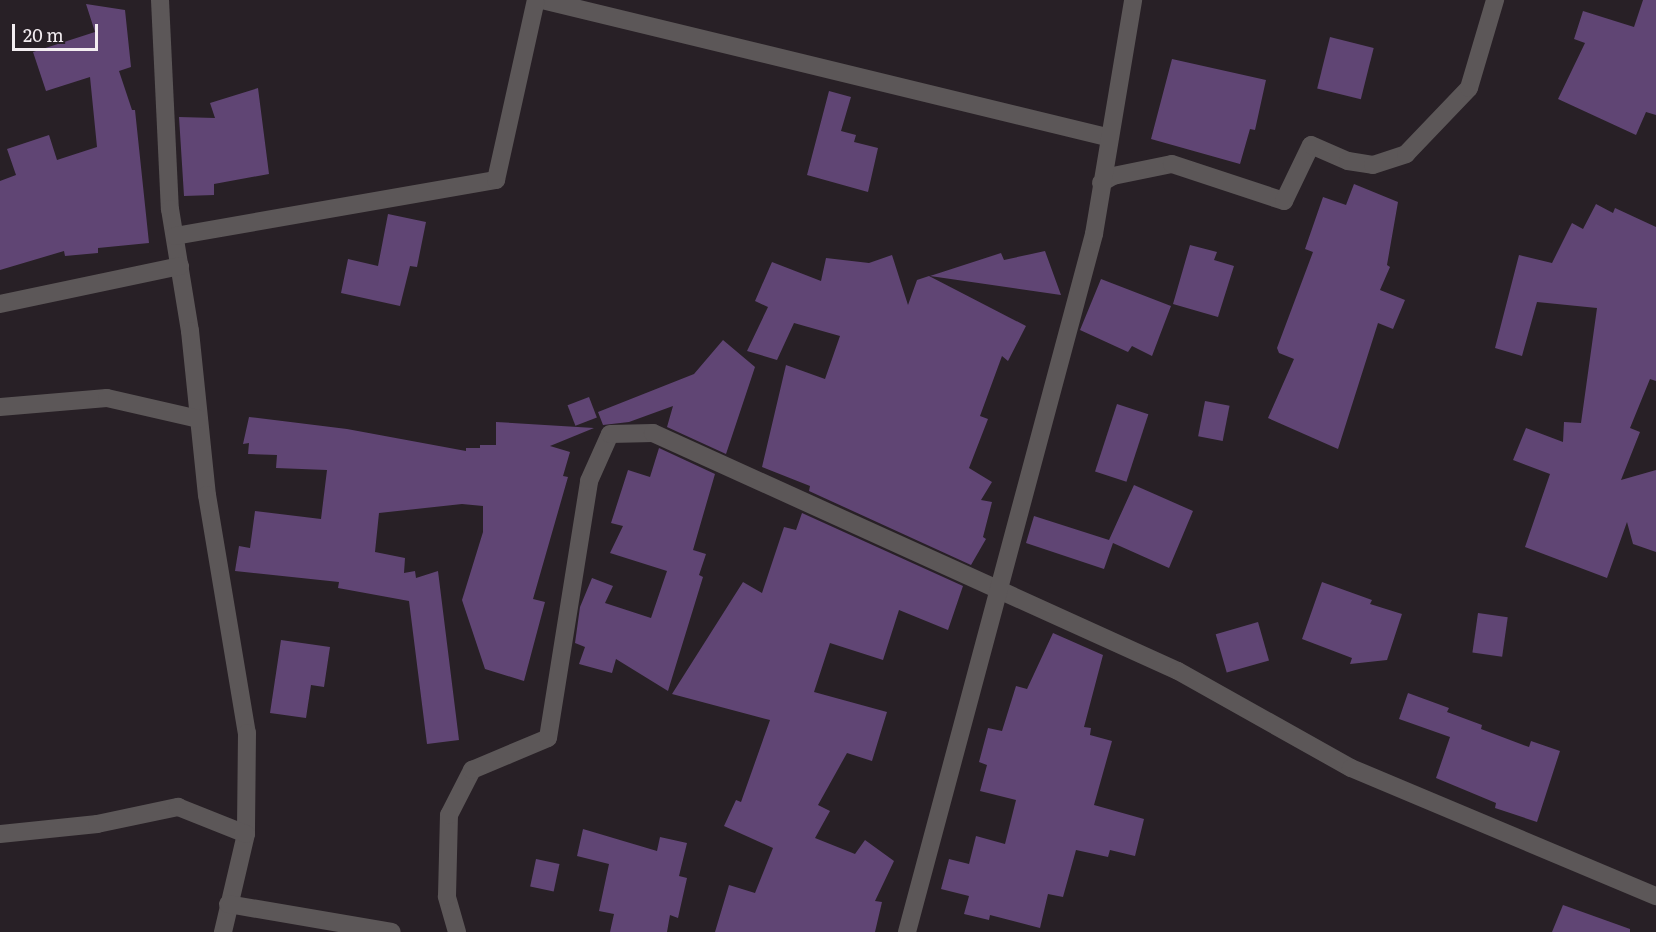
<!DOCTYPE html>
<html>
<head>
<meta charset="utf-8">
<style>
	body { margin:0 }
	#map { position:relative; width:1656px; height:932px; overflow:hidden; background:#282026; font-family:Literata,serif }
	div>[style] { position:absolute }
	.building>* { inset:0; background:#604574; transform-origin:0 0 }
	.minor>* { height:18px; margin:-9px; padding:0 9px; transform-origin:9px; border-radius:9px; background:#5c5758 }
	span { translate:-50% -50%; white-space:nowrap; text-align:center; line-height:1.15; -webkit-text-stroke:4.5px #282026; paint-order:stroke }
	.scale { position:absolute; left:12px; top:24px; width:86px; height:27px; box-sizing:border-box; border:3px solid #f3edf1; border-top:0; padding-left:8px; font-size:18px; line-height:21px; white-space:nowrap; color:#f3edf1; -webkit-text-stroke:4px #282026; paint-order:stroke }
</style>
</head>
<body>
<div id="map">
	<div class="building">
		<div style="clip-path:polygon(1643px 0,1656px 0,1656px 115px,1646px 112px,1636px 135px,1558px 99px,1585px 43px,1574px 39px,1583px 11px,1634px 27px)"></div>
		<div style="clip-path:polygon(86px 4px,125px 10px,131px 67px,119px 71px,132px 110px,135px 110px,149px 243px,98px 248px,98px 253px,65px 256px,64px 251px,0 270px,0 181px,16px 175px,7px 149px,49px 135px,57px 160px,97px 147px,90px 77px,46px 91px,33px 52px,95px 32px)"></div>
		<div style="left:1330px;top:37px;width:45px;height:53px;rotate:14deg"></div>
		<div style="clip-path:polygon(1172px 59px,1266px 80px,1255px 130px,1250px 129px,1240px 164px,1151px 139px)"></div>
		<div style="clip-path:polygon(258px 88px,269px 174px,214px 184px,214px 195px,184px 196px,179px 117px,215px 118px,210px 103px)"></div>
		<div style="clip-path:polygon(829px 91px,851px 97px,841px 131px,856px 135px,854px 142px,878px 148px,868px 192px,807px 175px)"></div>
		<div style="clip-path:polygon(1354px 184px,1398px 202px,1387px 265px,1390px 267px,1380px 290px,1405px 300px,1393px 329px,1378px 323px,1338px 449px,1268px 418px,1294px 359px,1279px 353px,1277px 348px,1313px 252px,1305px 249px,1323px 197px,1346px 205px)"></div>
		<div style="clip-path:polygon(1596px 204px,1613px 213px,1615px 208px,1656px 227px,1656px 381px,1650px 379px,1630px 428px,1640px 432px,1621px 480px,1656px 470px,1656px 552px,1633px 544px,1627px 522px,1607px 578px,1525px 547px,1550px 474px,1513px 460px,1526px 428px,1563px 442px,1564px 422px,1581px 423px,1597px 308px,1537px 302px,1522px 356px,1495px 348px,1519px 255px,1552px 263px,1572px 223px,1583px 229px)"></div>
		<div style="clip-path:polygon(388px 214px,426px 222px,417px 267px,410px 266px,400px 306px,341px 293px,348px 259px,378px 266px)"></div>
		<div style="clip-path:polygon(1190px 245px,1217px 252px,1214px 260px,1234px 266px,1218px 317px,1173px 304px)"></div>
		<div style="clip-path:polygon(1045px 251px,1061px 295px,930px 276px,1001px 253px,1004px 260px)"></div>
		<div style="clip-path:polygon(892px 255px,908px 305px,917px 280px,929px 276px,1026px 326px,1008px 361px,1002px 356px,980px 416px,988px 419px,969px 468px,992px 482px,981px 500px,992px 502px,983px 537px,986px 539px,971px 565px,809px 491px,810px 486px,762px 467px,786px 365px,825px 379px,840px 336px,794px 323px,777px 360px,747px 351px,768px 307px,755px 301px,772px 262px,821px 281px,826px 258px,869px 263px)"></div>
		<div style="clip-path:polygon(1101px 279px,1171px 306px,1152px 356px,1132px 346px,1128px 352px,1080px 330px)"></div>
		<div style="clip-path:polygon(723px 340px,755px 367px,726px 454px,667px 427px,673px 406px,629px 422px,603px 425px,598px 412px,694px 374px)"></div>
		<div style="left:589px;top:397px;width:22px;height:23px;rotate:69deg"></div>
		<div style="left:1205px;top:401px;width:25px;height:36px;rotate:11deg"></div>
		<div style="left:1117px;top:404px;width:33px;height:71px;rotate:18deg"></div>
		<div style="clip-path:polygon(249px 417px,347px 429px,466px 451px,466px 448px,480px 448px,480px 445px,496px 445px,496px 422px,594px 428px,550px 446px,570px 452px,563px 476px,568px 477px,533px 599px,545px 602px,524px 681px,485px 669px,462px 600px,483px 532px,483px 506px,462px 504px,379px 513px,375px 552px,405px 558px,404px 573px,415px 571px,416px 578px,438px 571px,459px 740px,427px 744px,409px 601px,338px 588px,339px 582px,235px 571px,239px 546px,250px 548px,255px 511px,321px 519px,327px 470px,276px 468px,277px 455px,248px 454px,249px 443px,243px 444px)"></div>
		<div style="clip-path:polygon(659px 448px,715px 474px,693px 550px,706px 554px,699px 575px,703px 577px,668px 691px,616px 659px,612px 673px,579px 664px,585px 647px,575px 643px,580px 607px,592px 578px,613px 586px,605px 603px,651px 618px,667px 571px,610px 553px,623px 526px,611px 523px,628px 470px,650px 477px)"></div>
		<div style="clip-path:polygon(1134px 485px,1193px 511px,1169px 568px,1113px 543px,1104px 569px,1026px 543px,1034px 516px,1109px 540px)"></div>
		<div style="clip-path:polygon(802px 513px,963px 586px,948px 630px,899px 610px,883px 660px,830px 643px,814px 692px,887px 712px,872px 761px,847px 753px,818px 805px,830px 811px,815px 838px,855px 854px,865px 840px,894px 861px,875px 901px,882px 902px,875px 932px,715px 932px,729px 885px,755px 893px,773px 848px,724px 826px,736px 800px,741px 802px,770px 720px,672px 694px,743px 582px,762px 593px,784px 527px,796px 530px)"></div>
		<div style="clip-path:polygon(1322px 582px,1372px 600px,1370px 604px,1402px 614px,1387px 660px,1350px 664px,1352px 658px,1302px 639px)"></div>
		<div style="left:1478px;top:613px;width:30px;height:40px;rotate:8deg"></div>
		<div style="left:1258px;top:622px;width:40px;height:44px;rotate:74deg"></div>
		<div style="clip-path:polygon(1053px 633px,1103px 655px,1084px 727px,1091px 728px,1090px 735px,1112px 741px,1094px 805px,1144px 819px,1135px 856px,1110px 850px,1108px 857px,1076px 850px,1063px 897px,1048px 894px,1040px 928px,990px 915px,989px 920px,964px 914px,969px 896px,941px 889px,949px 859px,969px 864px,976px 836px,1005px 844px,1016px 800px,980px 791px,987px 765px,979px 762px,988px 728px,1002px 731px,1016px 686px,1027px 689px)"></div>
		<div style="clip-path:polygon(281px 640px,330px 647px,324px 687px,311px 685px,306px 718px,270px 713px)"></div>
		<div style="clip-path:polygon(1408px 693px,1449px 708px,1447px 712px,1482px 725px,1481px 729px,1529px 747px,1531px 741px,1560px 751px,1537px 822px,1495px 808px,1496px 803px,1436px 778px,1450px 737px,1399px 719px)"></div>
		<div style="clip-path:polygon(583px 829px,657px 851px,660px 837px,687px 843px,679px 876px,687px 878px,678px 918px,670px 915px,667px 932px,610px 932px,614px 914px,599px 911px,609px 864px,577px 856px)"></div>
		<div style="left:536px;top:859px;width:24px;height:28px;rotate:12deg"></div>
		<div style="clip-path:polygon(1563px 905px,1630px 929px,1630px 932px,1552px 932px)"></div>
	</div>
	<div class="minor">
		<div style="left:160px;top:0;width:209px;rotate:87.3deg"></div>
		<div style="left:170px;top:209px;width:124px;rotate:80.7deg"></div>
		<div style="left:190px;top:331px;width:165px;rotate:84.1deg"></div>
		<div style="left:207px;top:495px;width:241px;rotate:80.5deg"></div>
		<div style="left:247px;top:733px;width:101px;rotate:90.6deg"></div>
		<div style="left:246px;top:834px;width:101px;rotate:103.2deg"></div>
		<div style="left:542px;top:0;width:581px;rotate:13.63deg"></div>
		<div style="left:1101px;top:183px;width:14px;rotate:-30deg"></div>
		<div style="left:1113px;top:176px;width:60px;rotate:-11.5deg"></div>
		<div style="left:1172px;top:164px;width:118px;rotate:18.3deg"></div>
		<div style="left:1284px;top:201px;width:62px;rotate:-64.3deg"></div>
		<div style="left:1311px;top:145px;width:40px;rotate:23.4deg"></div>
		<div style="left:1348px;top:161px;width:25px;rotate:9deg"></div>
		<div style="left:1373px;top:165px;width:35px;rotate:-18deg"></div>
		<div style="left:1406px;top:154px;width:91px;rotate:-46.3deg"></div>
		<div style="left:1469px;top:88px;width:92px;rotate:-73.5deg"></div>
		<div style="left:175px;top:236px;width:326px;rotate:-9.9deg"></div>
		<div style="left:496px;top:180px;width:184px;rotate:-77.5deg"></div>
		<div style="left:0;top:304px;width:184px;rotate:-11.9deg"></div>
		<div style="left:0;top:407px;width:107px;rotate:-4.8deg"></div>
		<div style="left:107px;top:398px;width:94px;rotate:12.9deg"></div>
		<div style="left:0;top:834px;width:98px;rotate:-5.9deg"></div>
		<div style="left:97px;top:824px;width:83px;rotate:-11.9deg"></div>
		<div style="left:178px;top:807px;width:73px;rotate:21.7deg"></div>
		<div style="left:228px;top:904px;width:166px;rotate:9.7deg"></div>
		<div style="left:457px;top:932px;width:37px;rotate:-106deg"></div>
		<div style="left:447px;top:896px;width:81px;rotate:-88.6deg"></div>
		<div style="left:449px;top:815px;width:51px;rotate:-62.9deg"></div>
		<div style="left:472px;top:770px;width:82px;rotate:-22.8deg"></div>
		<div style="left:548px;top:738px;width:260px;rotate:-80.9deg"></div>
		<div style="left:589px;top:481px;width:51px;rotate:-65.9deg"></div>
		<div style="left:610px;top:434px;width:43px;rotate:-1.3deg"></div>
		<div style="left:653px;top:433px;width:576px;rotate:24.39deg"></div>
		<div style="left:1178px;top:671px;width:198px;rotate:29.3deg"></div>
		<div style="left:1351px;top:768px;width:331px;rotate:22.8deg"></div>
		<div style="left:907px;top:932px;width:723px;rotate:-75deg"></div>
		<div style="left:1094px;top:234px;width:237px;rotate:-80.5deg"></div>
	</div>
	<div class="scale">20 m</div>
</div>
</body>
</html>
